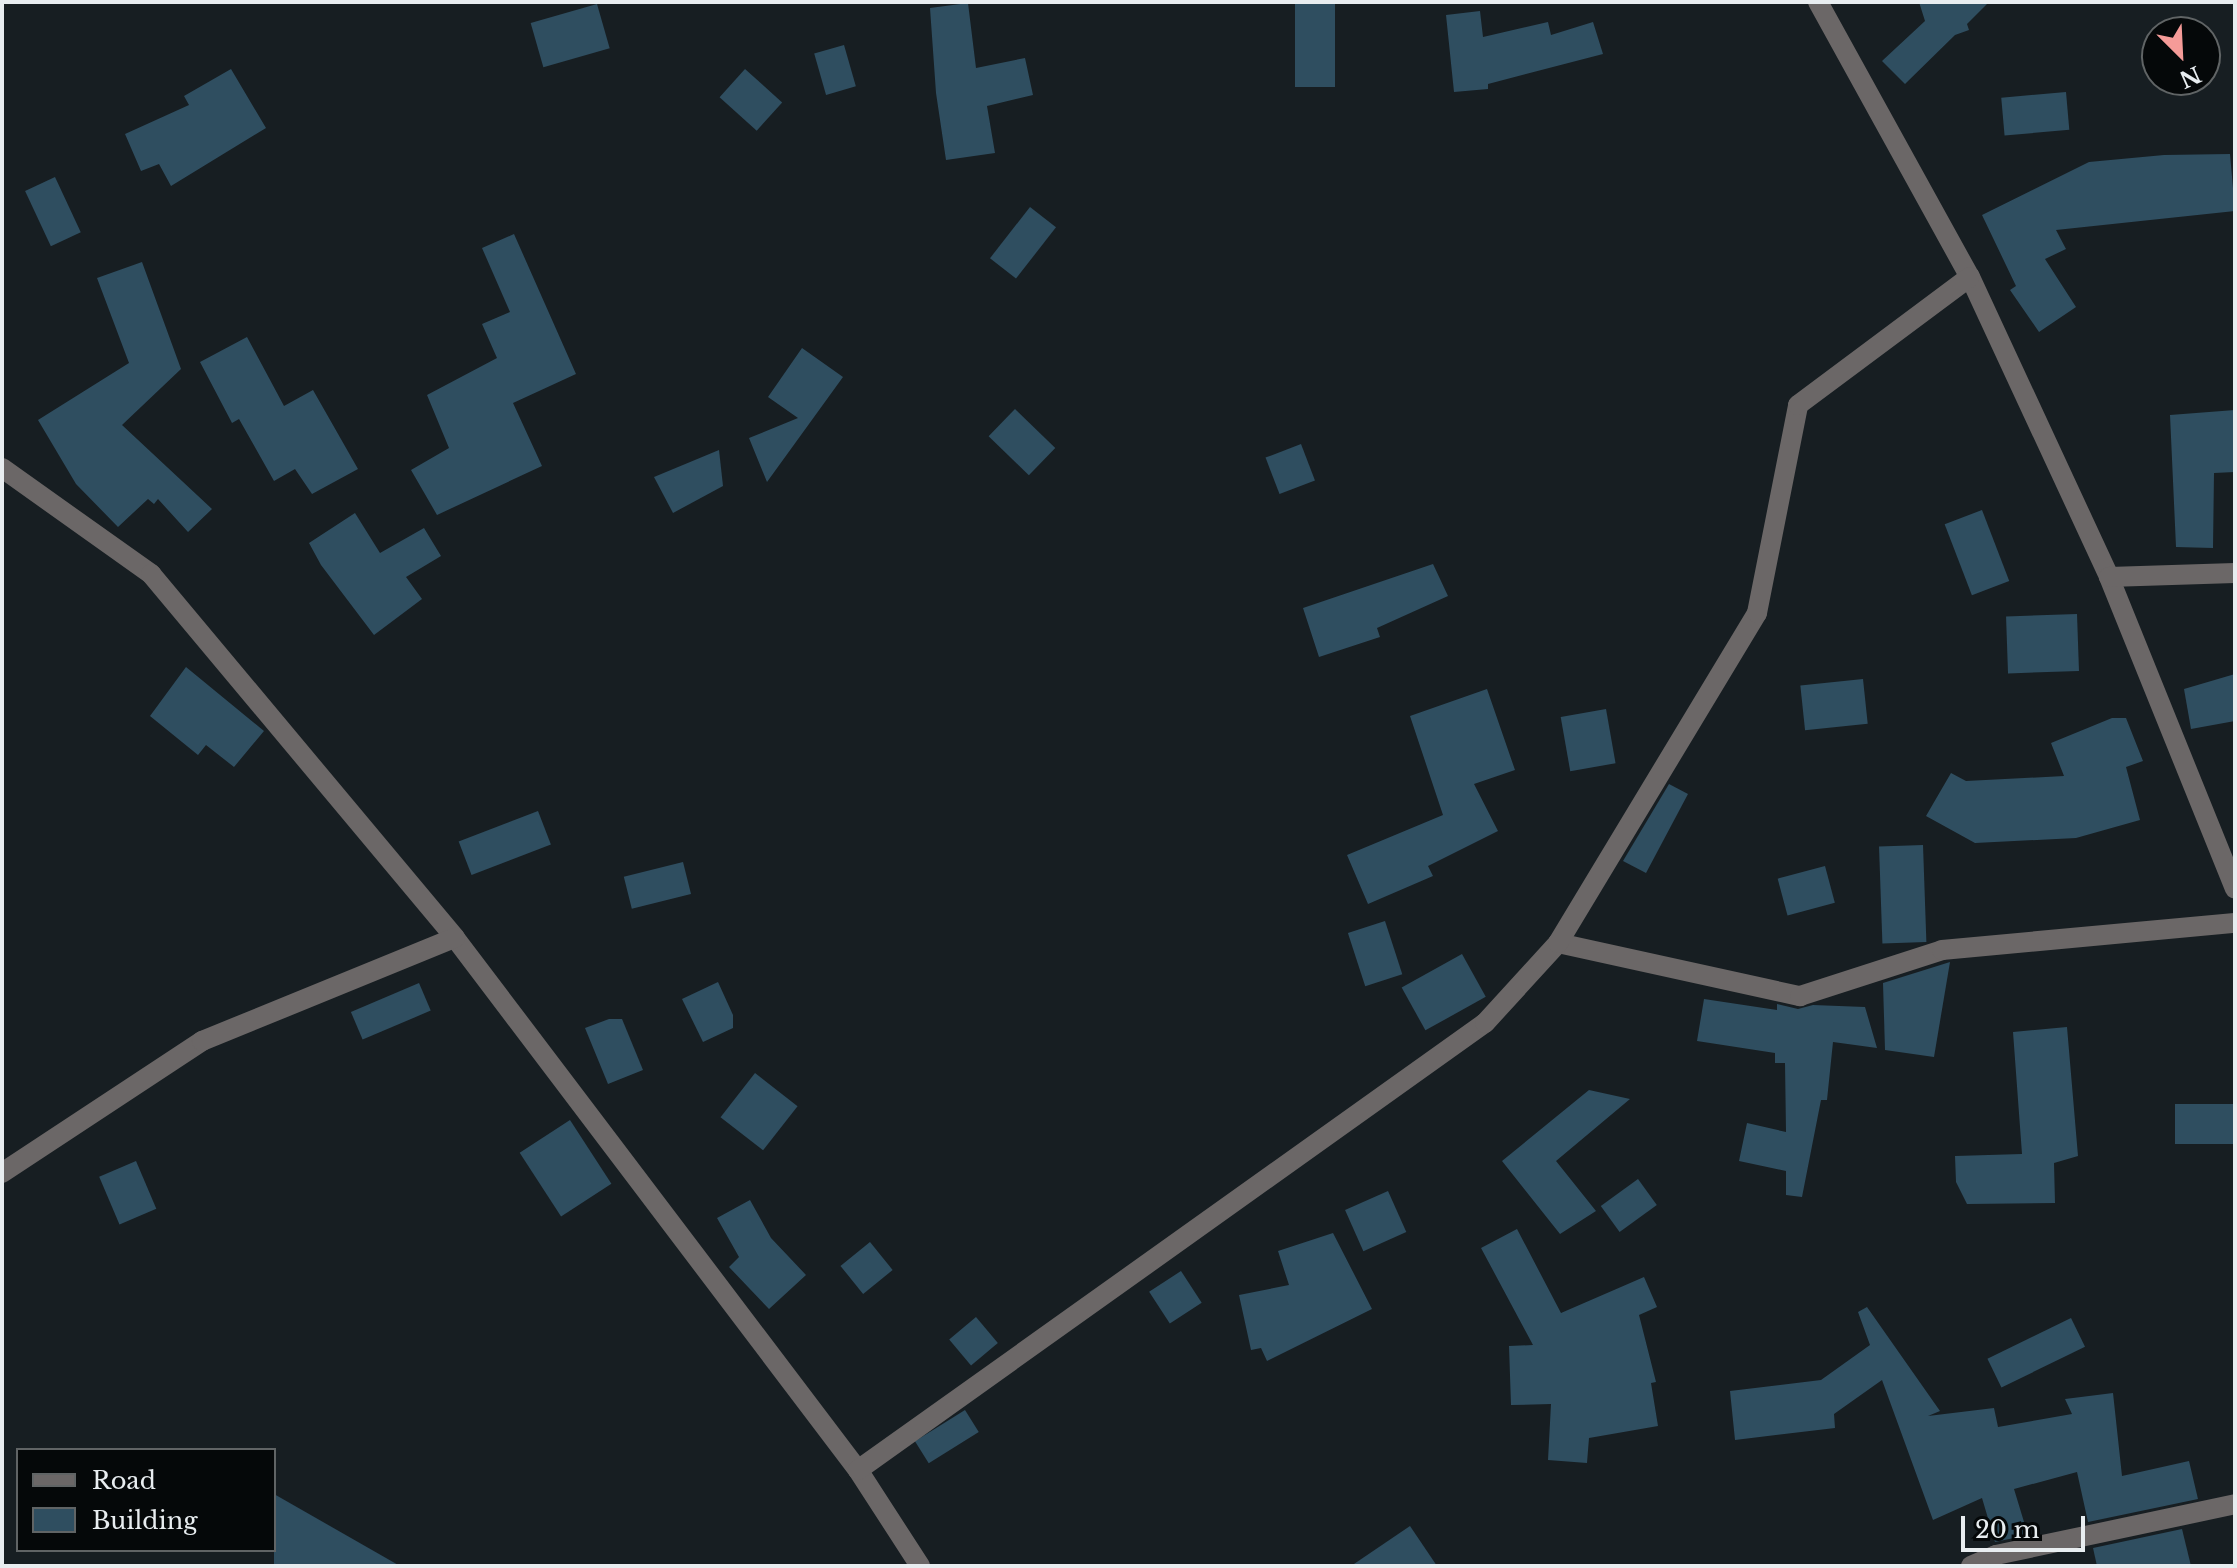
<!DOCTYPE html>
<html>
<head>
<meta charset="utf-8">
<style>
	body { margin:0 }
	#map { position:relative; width:2237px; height:1568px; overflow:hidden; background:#171e22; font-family:"Libre Baskerville",serif }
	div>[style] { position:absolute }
	.building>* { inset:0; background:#2f4e60; transform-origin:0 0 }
	.minor>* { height:20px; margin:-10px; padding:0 10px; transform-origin:10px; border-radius:10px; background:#6b6767 }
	span { translate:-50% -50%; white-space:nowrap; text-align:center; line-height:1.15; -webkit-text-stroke:6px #050809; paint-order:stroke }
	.frame { position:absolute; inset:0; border:4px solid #e8edf0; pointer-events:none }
	.legend { position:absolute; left:16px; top:1448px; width:260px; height:104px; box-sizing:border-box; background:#050809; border:2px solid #606465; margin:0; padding:10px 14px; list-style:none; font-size:24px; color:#e8edf0 }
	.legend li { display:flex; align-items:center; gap:16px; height:40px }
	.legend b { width:40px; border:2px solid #606465 }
	.north { position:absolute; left:2141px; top:16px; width:80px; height:80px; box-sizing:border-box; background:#050809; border:2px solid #606465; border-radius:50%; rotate:156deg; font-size:22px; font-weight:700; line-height:32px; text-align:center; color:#e8edf0 }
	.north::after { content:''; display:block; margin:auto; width:28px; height:36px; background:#f59b98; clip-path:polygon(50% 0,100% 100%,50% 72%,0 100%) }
	.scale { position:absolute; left:1961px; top:1516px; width:124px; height:36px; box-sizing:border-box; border:4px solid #e8edf0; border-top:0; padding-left:10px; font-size:24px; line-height:28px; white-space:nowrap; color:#e8edf0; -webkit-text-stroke:6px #050809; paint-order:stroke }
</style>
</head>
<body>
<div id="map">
	<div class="building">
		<div style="left:1295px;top:2px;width:40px;height:85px"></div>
		<div style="clip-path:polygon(1919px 2px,1989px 2px,1967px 24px,1969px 30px,1955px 35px,1905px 84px,1882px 61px,1925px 21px)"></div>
		<div style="clip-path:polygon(968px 3px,976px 68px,1025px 58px,1033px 95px,987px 106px,995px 153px,946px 160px,936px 93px,930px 8px)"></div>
		<div style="left:597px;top:4px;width:46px;height:69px;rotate:74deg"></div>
		<div style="clip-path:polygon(1480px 11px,1483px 37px,1548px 22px,1551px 35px,1593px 22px,1603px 54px,1488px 84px,1488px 89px,1454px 92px,1446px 15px)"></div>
		<div style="left:844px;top:45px;width:43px;height:31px;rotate:74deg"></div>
		<div style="clip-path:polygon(231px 69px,266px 128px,171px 186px,159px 164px,141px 171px,125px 134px,189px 105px,184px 96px)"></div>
		<div style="left:745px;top:69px;width:50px;height:38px;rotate:42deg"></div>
		<div style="left:2066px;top:92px;width:38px;height:65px;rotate:85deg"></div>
		<div style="clip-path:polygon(2230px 154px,2235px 211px,2056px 230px,2066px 249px,2045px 259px,2076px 307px,2039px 332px,2010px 290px,2016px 286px,1982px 215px,2089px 162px,2164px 155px)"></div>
		<div style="left:55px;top:177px;width:61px;height:33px;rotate:65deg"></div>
		<div style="left:1030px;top:207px;width:33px;height:65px;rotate:38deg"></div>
		<div style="clip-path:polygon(514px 234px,576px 374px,513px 403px,542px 466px,437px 515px,411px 470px,449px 448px,427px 395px,497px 358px,482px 324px,510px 312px,482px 248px)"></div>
		<div style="clip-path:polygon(142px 262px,181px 369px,122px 425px,212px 509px,188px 532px,158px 499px,154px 504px,148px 499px,118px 527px,76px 484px,38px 420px,129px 363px,97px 278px)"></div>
		<div style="clip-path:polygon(247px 337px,284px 406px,313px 390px,358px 469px,312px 494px,295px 469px,274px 481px,239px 419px,232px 423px,200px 362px)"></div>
		<div style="clip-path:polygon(802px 348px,843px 377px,767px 482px,749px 438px,798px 418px,768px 397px)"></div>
		<div style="left:1015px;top:409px;width:56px;height:38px;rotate:44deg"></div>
		<div style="clip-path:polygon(2235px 410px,2235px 472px,2214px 473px,2213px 548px,2176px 547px,2170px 415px)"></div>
		<div style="left:1301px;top:444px;width:39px;height:38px;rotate:69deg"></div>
		<div style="clip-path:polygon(719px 450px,723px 486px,673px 513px,654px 477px)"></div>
		<div style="left:1982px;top:510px;width:76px;height:40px;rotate:69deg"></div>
		<div style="clip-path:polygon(355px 513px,380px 553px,424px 528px,441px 556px,406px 577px,422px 599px,374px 635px,321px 565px,309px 543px)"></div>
		<div style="clip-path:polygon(1433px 564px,1448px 596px,1377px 628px,1380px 637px,1319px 657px,1303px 608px)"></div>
		<div style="left:2077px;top:614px;width:57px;height:71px;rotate:88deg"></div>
		<div style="clip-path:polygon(186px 667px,264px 731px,234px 767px,206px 745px,198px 755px,150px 716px)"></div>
		<div style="clip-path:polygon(2235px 674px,2235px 721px,2191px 729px,2184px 689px)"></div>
		<div style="left:1863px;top:679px;width:45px;height:63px;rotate:84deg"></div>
		<div style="clip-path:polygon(1487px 689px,1515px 770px,1474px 784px,1498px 831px,1428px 866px,1433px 876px,1368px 904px,1347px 855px,1443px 815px,1410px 716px)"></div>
		<div style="left:1606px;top:709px;width:55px;height:46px;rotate:80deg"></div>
		<div style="clip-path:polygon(2112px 718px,2126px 718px,2143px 761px,2126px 767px,2140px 820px,2076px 838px,1975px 843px,1926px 816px,1951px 773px,1966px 781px,2064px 776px,2051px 743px)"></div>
		<div style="clip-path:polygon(1669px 784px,1688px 794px,1646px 873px,1623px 861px)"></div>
		<div style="left:538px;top:811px;width:36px;height:85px;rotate:69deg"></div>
		<div style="left:1923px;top:845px;width:97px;height:44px;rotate:88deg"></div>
		<div style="left:683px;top:862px;width:33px;height:61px;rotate:76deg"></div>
		<div style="left:1825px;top:866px;width:38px;height:49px;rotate:75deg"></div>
		<div style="left:1385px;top:921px;width:56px;height:39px;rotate:72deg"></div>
		<div style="left:1462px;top:954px;width:49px;height:69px;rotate:61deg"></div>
		<div style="clip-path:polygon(1950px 962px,1934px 1057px,1885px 1050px,1883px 983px)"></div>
		<div style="clip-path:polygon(718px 982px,733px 1015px,733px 1028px,703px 1042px,682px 999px)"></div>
		<div style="left:419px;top:983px;width:30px;height:74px;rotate:67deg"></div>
		<div style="clip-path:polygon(1704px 999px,1777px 1010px,1777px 1004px,1798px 1009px,1813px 1005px,1865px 1007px,1877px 1048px,1833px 1042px,1827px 1100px,1821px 1100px,1802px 1197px,1786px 1195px,1786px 1171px,1739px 1161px,1747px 1123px,1786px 1132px,1785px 1063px,1775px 1063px,1775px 1053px,1697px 1041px)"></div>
		<div style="clip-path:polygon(609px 1019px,622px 1019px,643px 1070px,608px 1084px,585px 1028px)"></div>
		<div style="clip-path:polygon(2067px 1027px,2078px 1156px,2054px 1163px,2055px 1203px,1967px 1204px,1956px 1182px,1955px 1156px,2022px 1154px,2013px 1032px)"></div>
		<div style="left:755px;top:1073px;width:54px;height:56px;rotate:38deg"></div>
		<div style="clip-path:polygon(1589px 1090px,1630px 1099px,1556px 1161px,1596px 1211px,1560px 1234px,1502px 1161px)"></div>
		<div style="left:2235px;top:1104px;width:40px;height:60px;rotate:90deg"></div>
		<div style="left:570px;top:1120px;width:76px;height:60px;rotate:57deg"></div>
		<div style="left:136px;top:1161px;width:52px;height:40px;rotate:67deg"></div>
		<div style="left:1638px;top:1179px;width:32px;height:46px;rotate:54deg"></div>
		<div style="left:1388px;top:1191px;width:45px;height:47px;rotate:66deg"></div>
		<div style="clip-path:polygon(750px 1200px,771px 1238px,806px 1275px,769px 1309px,729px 1267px,739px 1257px,717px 1218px)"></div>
		<div style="clip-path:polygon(1517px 1229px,1561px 1313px,1644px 1277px,1657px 1307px,1639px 1315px,1656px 1382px,1651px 1383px,1658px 1426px,1589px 1438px,1587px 1463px,1548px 1460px,1551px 1404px,1511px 1405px,1509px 1346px,1533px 1345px,1481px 1248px)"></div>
		<div style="clip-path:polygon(1333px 1233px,1372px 1309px,1267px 1361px,1261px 1348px,1251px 1350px,1239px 1295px,1289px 1285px,1278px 1251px)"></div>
		<div style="left:870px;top:1242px;width:36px;height:38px;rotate:51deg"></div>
		<div style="left:1181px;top:1271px;width:38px;height:38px;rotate:57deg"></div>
		<div style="clip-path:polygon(1867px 1307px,1940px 1411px,1928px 1416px,1994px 1408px,1998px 1427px,2072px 1414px,2065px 1399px,2113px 1393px,2122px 1476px,2189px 1461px,2198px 1499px,2088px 1522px,2077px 1472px,2014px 1489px,2028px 1535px,1995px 1542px,1982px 1498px,1933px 1520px,1882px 1380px,1834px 1414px,1835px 1428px,1735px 1440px,1730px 1391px,1821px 1380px,1870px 1345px,1858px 1312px)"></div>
		<div style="left:976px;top:1317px;width:34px;height:35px;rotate:50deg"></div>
		<div style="left:2071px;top:1318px;width:32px;height:93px;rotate:64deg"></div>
		<div style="left:965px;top:1410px;width:26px;height:59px;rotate:58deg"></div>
		<div style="clip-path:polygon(274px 1494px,400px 1566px,274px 1566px)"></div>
		<div style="clip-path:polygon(1410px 1526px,1437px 1566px,1351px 1566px)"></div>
		<div style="clip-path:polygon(2182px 1529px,2191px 1566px,2097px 1566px,2093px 1548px)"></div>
	</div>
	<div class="minor">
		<div style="left:1818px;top:2px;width:314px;rotate:61.1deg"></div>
		<div style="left:1970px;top:277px;width:331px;rotate:65.1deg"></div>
		<div style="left:2109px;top:577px;width:336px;rotate:68deg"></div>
		<div style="left:2px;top:468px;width:183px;rotate:35.4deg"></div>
		<div style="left:151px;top:574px;width:474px;rotate:50.1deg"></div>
		<div style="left:455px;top:938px;width:667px;rotate:52.86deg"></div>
		<div style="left:858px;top:1470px;width:114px;rotate:57.1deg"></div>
		<div style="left:2109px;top:577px;width:126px;rotate:-1.8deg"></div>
		<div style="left:1558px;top:943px;width:248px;rotate:12.4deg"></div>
		<div style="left:1800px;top:996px;width:149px;rotate:-17.9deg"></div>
		<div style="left:1942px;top:950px;width:294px;rotate:-5.3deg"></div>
		<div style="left:2px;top:1173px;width:240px;rotate:-33.4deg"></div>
		<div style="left:202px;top:1041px;width:273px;rotate:-22.2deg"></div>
		<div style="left:858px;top:1470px;width:770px;rotate:-35.49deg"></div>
		<div style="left:1485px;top:1023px;width:108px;rotate:-47.6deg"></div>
		<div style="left:1558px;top:943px;width:385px;rotate:-58.9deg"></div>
		<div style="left:1757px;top:613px;width:212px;rotate:-78.8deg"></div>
		<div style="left:1798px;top:405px;width:214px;rotate:-36.7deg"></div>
		<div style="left:1971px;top:1566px;width:27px;rotate:-24deg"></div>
		<div style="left:1996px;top:1555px;width:244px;rotate:-12deg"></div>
	</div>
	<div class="frame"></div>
	<ul class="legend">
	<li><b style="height:10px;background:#6b6767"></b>Road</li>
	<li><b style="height:22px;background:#2f4e60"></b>Building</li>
	</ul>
	<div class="north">N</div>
	<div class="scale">20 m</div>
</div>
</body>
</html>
